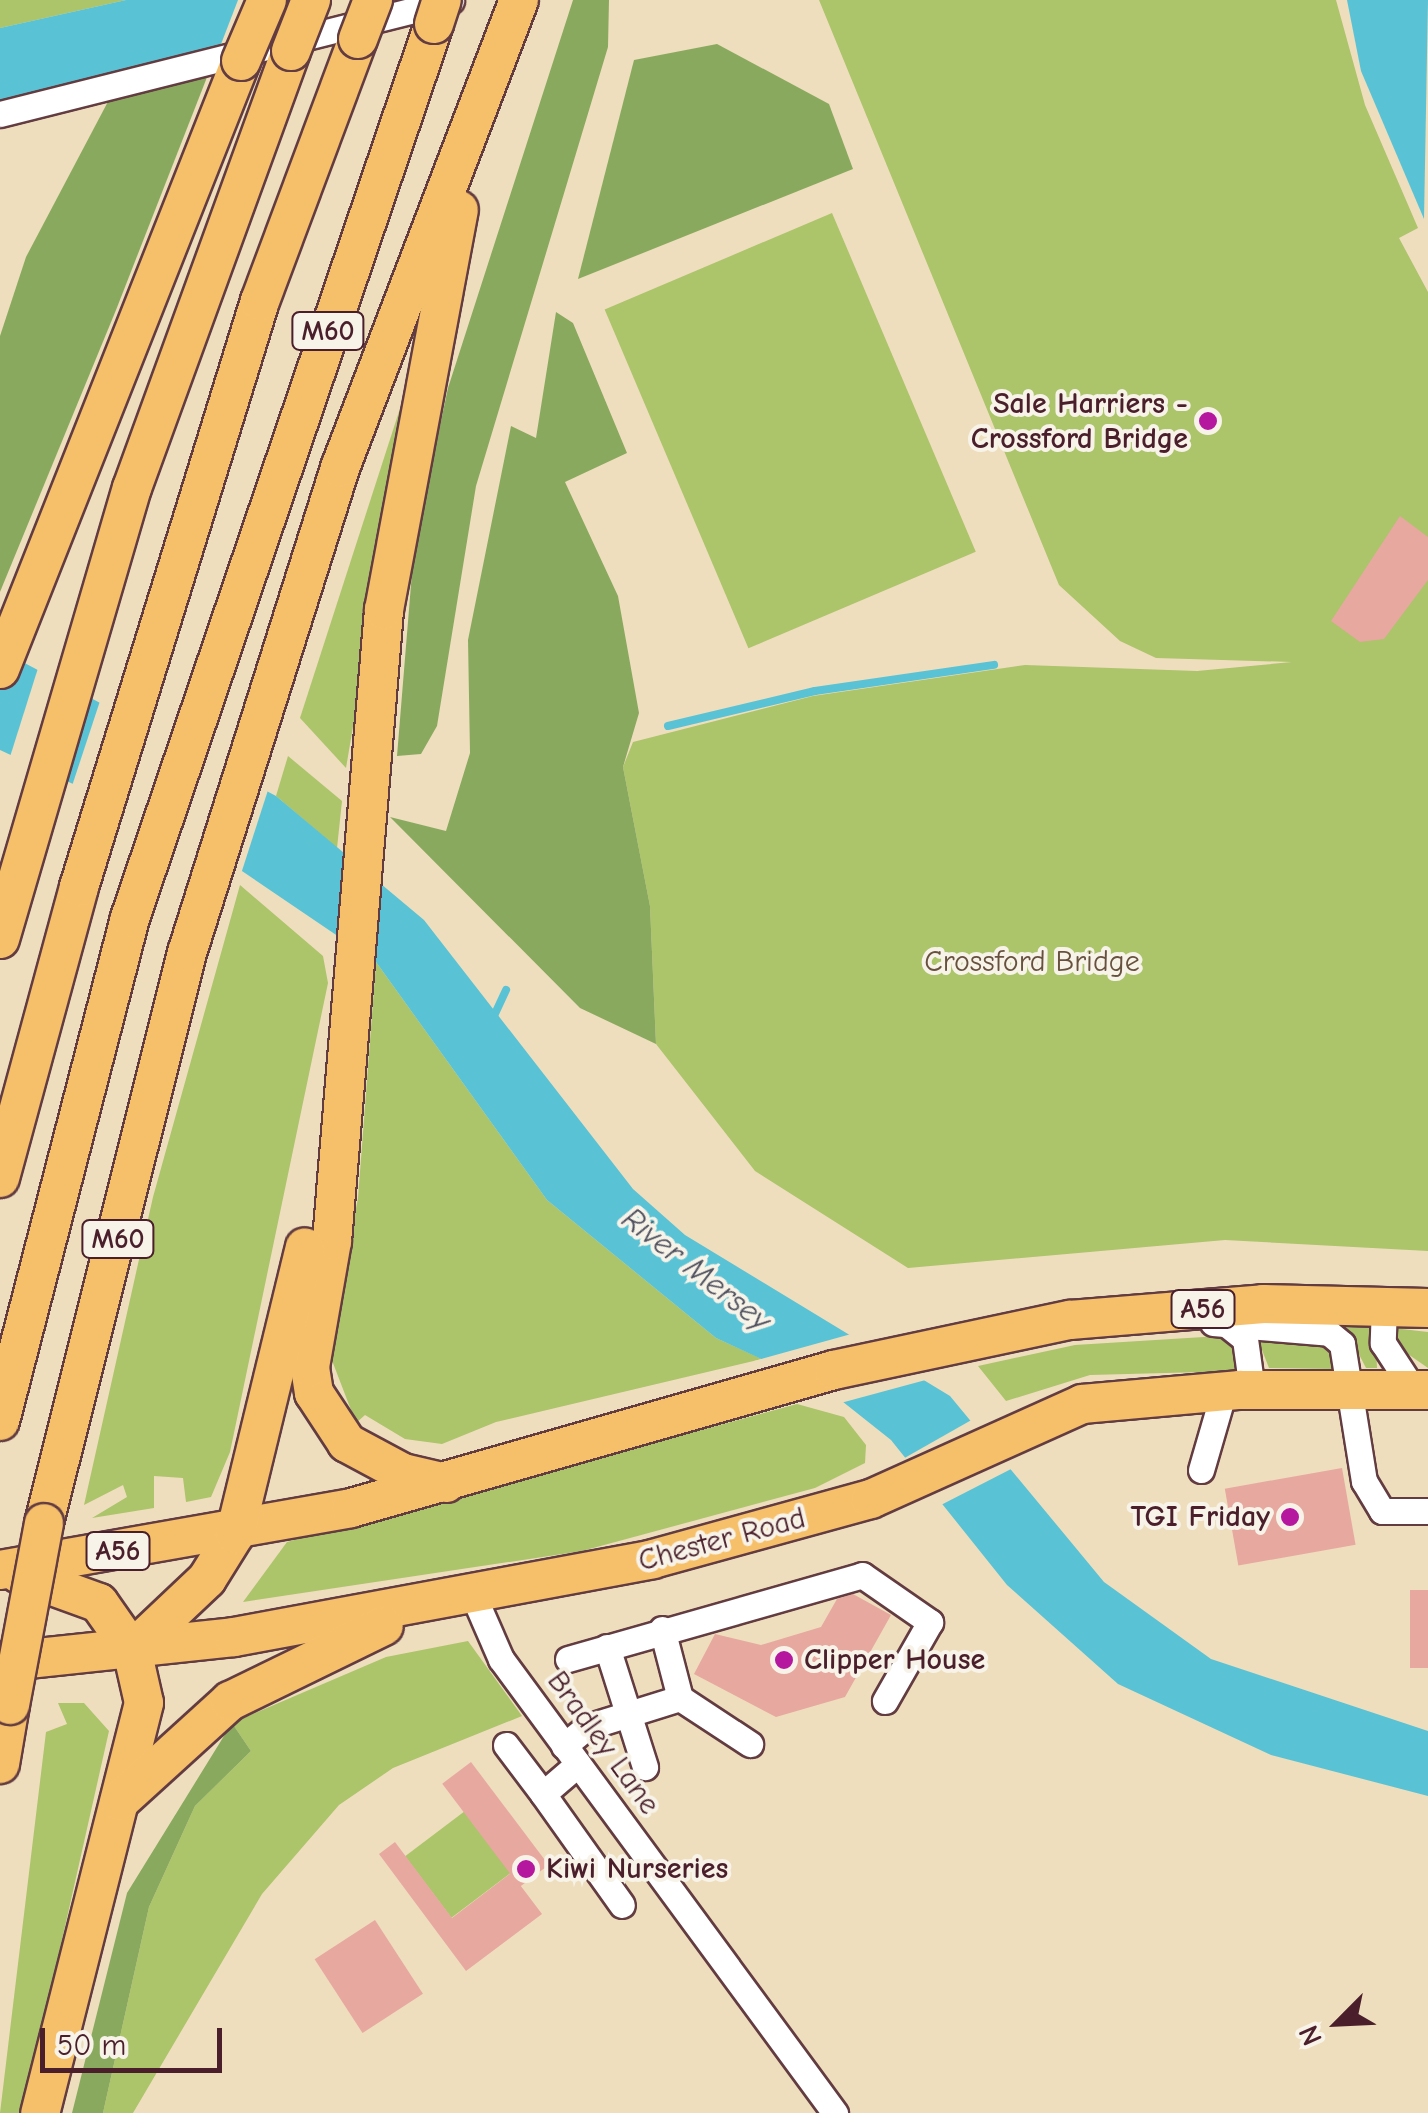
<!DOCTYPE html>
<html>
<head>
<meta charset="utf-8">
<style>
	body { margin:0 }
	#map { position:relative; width:1428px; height:2113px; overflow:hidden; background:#eedebd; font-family:"Comic Neue",sans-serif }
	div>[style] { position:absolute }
	.green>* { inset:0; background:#acc46a; transform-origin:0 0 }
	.forest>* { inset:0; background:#89aa5e }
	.water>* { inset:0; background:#59c3d5 }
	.pier>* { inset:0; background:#eedebd }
	.stream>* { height:8px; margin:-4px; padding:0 4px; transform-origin:4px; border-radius:4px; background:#59c3d5 }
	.building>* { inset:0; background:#e7a89f; transform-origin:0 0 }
	.roads { filter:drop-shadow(2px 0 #633c41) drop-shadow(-2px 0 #633c41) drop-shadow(0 2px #633c41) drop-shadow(0 -2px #633c41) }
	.minor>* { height:25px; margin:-12.5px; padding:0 12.5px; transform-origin:12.5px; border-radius:12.5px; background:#fff }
	.highway>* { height:38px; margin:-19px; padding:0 19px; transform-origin:19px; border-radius:19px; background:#f6c06b }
	.bridges { filter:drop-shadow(2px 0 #633c41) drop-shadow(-2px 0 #633c41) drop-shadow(0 2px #633c41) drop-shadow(0 -2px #633c41) }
	.highway-bridge>* { height:38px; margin:-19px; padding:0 19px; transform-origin:19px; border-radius:19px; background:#f6c06b }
	.dots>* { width:28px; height:28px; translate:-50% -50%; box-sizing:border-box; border:5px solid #f7f3e8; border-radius:50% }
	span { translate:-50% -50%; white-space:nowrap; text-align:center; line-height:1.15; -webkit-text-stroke:8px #f7f3e8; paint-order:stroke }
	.shield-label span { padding:2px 8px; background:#f7f3e8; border:2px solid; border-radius:8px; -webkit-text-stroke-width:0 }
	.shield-label { font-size:28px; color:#4a1f2b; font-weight:700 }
	.poi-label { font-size:30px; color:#4a1f2b; font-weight:700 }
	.right { translate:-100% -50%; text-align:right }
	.left { translate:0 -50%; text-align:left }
	.park-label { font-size:30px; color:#67513e }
	.street-label { font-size:30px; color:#4a1f2b }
	.water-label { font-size:32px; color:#4e505e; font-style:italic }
	.north { position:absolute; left:1288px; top:1973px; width:100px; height:100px; -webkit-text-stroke:8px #f7f3e8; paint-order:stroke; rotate:246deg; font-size:28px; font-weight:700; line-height:40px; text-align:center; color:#4a1f2b }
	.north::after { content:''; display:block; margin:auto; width:35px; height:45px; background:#4a1f2b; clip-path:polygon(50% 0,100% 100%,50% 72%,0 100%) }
	.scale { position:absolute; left:40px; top:2028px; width:182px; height:45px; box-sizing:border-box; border:5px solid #4a1f2b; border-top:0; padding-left:12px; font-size:30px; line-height:35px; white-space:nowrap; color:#4a1f2b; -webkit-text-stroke:8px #f7f3e8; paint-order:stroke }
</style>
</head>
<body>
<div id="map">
	<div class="green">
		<div style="clip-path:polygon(0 0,126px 0,0 28px)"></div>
		<div style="clip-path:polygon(819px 0,1336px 0,1365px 105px,1418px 228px,1399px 238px,1428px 292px,1428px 1251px,1225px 1240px,908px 1268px,755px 1171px,656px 1044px,650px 906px,623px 767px,633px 742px,813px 696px,1025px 665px,1197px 671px,1292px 662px,1156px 658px,1120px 641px,1059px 585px)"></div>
		<div style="left:832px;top:213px;width:368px;height:247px;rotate:67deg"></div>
		<div style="clip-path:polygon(415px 362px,346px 768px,300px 718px)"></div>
		<div style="clip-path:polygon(288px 756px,342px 801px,337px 848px,276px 796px)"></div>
		<div style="clip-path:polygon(240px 885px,323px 956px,328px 983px,230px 1452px,211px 1497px,186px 1502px,183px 1478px,154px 1476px,154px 1508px,92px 1518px,127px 1497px,123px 1485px,84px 1505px,153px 1197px)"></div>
		<div style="clip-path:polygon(376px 962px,547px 1200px,716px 1338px,762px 1359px,496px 1422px,442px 1444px,405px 1439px,365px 1415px,356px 1423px,328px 1350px,358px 1198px)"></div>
		<div style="clip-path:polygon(1343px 1323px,1375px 1324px,1377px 1368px,1366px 1368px)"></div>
		<div style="clip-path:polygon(1393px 1328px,1428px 1332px,1428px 1368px,1395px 1345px)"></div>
		<div style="clip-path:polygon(1255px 1332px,1318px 1338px,1334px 1351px,1335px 1369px,1269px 1368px)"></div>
		<div style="clip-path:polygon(1220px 1336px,1240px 1351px,1241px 1371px,1090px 1375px,1006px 1401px,978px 1366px,1075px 1345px)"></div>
		<div style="clip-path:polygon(797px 1404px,844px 1417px,866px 1445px,865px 1463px,815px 1488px,582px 1551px,243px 1602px,287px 1542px)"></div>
		<div style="clip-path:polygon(468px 1641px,522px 1716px,393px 1768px,339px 1805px,262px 1894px,133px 2113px,103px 2113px,149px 1907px,195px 1806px,251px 1751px,232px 1723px,386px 1657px)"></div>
		<div style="clip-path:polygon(58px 1703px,84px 1703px,109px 1731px,23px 2113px,0 2113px,46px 1732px,67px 1724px)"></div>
		<div style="left:465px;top:1811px;width:77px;height:75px;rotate:53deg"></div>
	</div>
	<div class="forest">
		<div style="clip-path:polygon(573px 0,609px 0,608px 47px,476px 486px,437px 726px,421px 754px,397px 756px,414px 548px,448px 388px)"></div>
		<div style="clip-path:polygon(717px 44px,829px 104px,853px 169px,578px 279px,634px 60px)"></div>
		<div style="clip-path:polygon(211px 67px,116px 310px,0 592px,0 336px,26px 257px,112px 94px)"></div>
		<div style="clip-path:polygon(556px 312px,573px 323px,627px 453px,565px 482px,618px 596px,639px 713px,623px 767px,650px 906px,656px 1044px,580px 1008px,390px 817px,446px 831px,470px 753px,468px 640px,511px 426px,536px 438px)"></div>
		<div style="clip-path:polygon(232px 1723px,251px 1751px,195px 1806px,149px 1907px,103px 2113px,72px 2113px,127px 1893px)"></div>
	</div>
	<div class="water">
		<div style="clip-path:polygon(126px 0,428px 0,0 104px,0 28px)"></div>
		<div style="clip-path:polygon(1347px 0,1428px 0,1424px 219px,1361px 71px)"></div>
		<div style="clip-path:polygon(0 650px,276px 796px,424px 920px,633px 1189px,685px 1235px,950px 1396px,1104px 1582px,1211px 1659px,1428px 1731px,1428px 1796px,1271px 1755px,1118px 1684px,1007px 1585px,891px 1440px,828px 1390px,716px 1338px,547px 1200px,376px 962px,202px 844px,0 750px)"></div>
	</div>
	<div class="pier">
		<div style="clip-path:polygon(238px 0,400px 0,396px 12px,218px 52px)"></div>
		<div style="clip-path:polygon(39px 665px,84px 689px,56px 782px,9px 760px)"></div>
		<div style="clip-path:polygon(101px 698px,269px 787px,240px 877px,71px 789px)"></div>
		<div style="clip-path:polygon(862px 1331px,933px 1378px,837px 1404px,754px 1361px)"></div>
		<div style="clip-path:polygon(975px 1418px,1015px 1467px,937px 1507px,901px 1460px)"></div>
	</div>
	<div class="stream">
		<div style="left:668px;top:726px;width:151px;rotate:-13.4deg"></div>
		<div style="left:815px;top:691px;width:181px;rotate:-8.3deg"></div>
		<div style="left:493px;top:1018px;width:31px;rotate:-65deg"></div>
	</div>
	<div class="building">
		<div style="clip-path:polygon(1400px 516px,1428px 537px,1428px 580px,1384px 639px,1360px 642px,1331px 621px)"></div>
		<div style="left:1342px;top:1468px;width:78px;height:119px;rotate:80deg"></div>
		<div style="left:1410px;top:1590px;width:18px;height:78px"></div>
		<div style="clip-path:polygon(853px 1594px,891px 1615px,845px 1697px,776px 1717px,694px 1674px,715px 1634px,761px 1645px,821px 1627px,837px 1599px)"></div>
		<div style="left:471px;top:1762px;width:129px;height:36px;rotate:53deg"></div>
		<div style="clip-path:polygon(395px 1842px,452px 1918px,511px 1873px,542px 1914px,466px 1971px,379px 1854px)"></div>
		<div style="left:375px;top:1920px;width:88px;height:72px;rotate:57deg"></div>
	</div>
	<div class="roads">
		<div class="minor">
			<div style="left:0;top:114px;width:465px;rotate:-14.1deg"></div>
			<div style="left:1384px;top:1305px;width:38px;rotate:92deg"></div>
			<div style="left:1383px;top:1343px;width:55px;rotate:56.9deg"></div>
			<div style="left:1213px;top:1323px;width:116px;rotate:4.9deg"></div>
			<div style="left:1329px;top:1333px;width:17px;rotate:40deg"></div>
			<div style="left:1342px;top:1344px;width:139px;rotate:80.9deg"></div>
			<div style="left:1364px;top:1481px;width:35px;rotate:59deg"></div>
			<div style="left:1382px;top:1511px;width:46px"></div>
			<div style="left:1226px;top:1324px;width:24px;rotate:38deg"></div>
			<div style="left:1245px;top:1339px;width:51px;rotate:82.2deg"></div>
			<div style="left:1201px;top:1470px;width:82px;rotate:-73.8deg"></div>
			<div style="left:474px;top:1597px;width:68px;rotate:66.5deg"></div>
			<div style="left:501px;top:1659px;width:564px;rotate:53.66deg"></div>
			<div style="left:662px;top:1629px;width:71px;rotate:75.4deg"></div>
			<div style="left:680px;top:1698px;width:84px;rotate:33.3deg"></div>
			<div style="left:607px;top:1647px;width:126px;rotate:72.4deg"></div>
			<div style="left:568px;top:1659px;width:306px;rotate:-15.9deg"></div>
			<div style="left:862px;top:1575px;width:83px;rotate:34.7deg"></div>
			<div style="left:930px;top:1622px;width:91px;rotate:119.7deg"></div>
			<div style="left:506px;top:1745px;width:61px;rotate:52.9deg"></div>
			<div style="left:564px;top:1746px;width:30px;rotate:-40deg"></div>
			<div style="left:587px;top:1727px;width:97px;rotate:-17.3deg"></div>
			<div style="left:578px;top:1764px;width:46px;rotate:139.4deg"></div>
			<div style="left:543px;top:1794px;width:136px;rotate:54.6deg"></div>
		</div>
		<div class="highway">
			<div style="left:0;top:669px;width:654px;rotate:-68.38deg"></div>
			<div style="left:0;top:939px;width:470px;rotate:-73.7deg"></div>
			<div style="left:132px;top:488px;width:465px;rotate:-70deg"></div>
			<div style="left:0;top:1178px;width:302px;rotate:-74.8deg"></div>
			<div style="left:79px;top:887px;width:613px;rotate:-72.84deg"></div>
			<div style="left:260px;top:301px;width:280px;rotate:-69.5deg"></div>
			<div style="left:0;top:1421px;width:520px;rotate:-75.51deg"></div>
			<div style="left:130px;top:918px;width:944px;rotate:-71.22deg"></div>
			<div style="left:446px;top:1483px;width:44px;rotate:-166.9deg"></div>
			<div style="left:403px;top:1473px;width:64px;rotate:-151.8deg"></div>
			<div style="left:347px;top:1443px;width:60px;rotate:-123.4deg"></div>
			<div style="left:314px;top:1393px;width:26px;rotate:-99deg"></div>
			<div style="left:310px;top:1367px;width:128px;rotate:-80.1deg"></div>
			<div style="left:332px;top:1241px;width:633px;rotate:-85.29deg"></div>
			<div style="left:384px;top:610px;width:407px;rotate:-79.4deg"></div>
			<div style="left:44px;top:1523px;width:588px;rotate:-75.92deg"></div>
			<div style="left:187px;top:953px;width:509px;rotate:-72.49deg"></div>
			<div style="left:340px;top:468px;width:501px;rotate:-69.07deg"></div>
			<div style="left:0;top:1570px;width:356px;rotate:-10deg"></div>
			<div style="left:351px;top:1508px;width:502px;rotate:-15.95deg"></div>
			<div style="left:834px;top:1370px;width:241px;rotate:-12deg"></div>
			<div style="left:1070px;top:1320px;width:194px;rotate:-4.7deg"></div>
			<div style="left:1263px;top:1304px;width:165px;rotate:1.4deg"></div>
			<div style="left:19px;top:1574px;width:85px;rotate:19.9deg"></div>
			<div style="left:99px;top:1603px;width:57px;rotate:54.9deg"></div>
			<div style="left:132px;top:1650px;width:54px;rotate:77.2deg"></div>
			<div style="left:144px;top:1703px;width:423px;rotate:104.2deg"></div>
			<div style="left:132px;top:1650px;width:103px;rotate:-43.4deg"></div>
			<div style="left:207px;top:1579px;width:53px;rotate:-58.1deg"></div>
			<div style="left:235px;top:1534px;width:295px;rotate:-76.3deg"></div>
			<div style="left:0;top:1662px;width:235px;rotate:-6.1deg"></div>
			<div style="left:234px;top:1637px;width:426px;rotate:-10.5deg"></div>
			<div style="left:653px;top:1559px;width:226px;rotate:-15.4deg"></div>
			<div style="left:871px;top:1499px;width:231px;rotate:-24.2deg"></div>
			<div style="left:1082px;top:1404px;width:159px;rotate:-5.1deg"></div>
			<div style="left:1240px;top:1390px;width:188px"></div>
			<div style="left:0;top:1764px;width:60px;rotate:-80.4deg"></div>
			<div style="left:120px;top:1801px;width:149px;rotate:-42.3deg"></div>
			<div style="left:230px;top:1701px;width:171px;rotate:-26deg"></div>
		</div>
	</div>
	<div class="bridges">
		<div class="highway-bridge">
			<div style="left:434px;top:24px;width:25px;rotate:-72deg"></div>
			<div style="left:358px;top:39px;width:42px;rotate:-69deg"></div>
			<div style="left:291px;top:51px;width:55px;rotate:-68.6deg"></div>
			<div style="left:241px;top:61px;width:66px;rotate:-66.9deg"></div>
			<div style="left:10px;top:1705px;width:185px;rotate:-79.4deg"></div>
		</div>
	</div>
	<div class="dots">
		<div style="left:1208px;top:421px;background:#b5179e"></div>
		<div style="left:1290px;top:1517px;background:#b5179e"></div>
		<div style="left:784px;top:1660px;background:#b5179e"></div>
		<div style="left:526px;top:1869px;background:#b5179e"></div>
	</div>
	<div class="shield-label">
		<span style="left:328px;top:331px">M60</span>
		<span style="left:118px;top:1239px">M60</span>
		<span style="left:1203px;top:1309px">A56</span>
		<span style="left:118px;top:1551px">A56</span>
	</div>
	<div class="poi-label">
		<span class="right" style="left:1188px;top:421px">Sale Harriers -<br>Crossford Bridge</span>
		<span class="right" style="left:1270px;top:1517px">TGI Friday</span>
		<span class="left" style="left:804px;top:1660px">Clipper House</span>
		<span class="left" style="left:546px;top:1869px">Kiwi Nurseries</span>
	</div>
	<div class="park-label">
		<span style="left:1032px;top:962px">Crossford Bridge</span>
	</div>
	<div class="street-label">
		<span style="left:722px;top:1540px;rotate:-15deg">Chester Road</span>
		<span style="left:603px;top:1743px;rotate:54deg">Bradley Lane</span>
	</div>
	<div class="water-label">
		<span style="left:696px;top:1270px;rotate:38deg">River Mersey</span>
	</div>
	<div class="north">N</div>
	<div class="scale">50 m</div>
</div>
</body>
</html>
